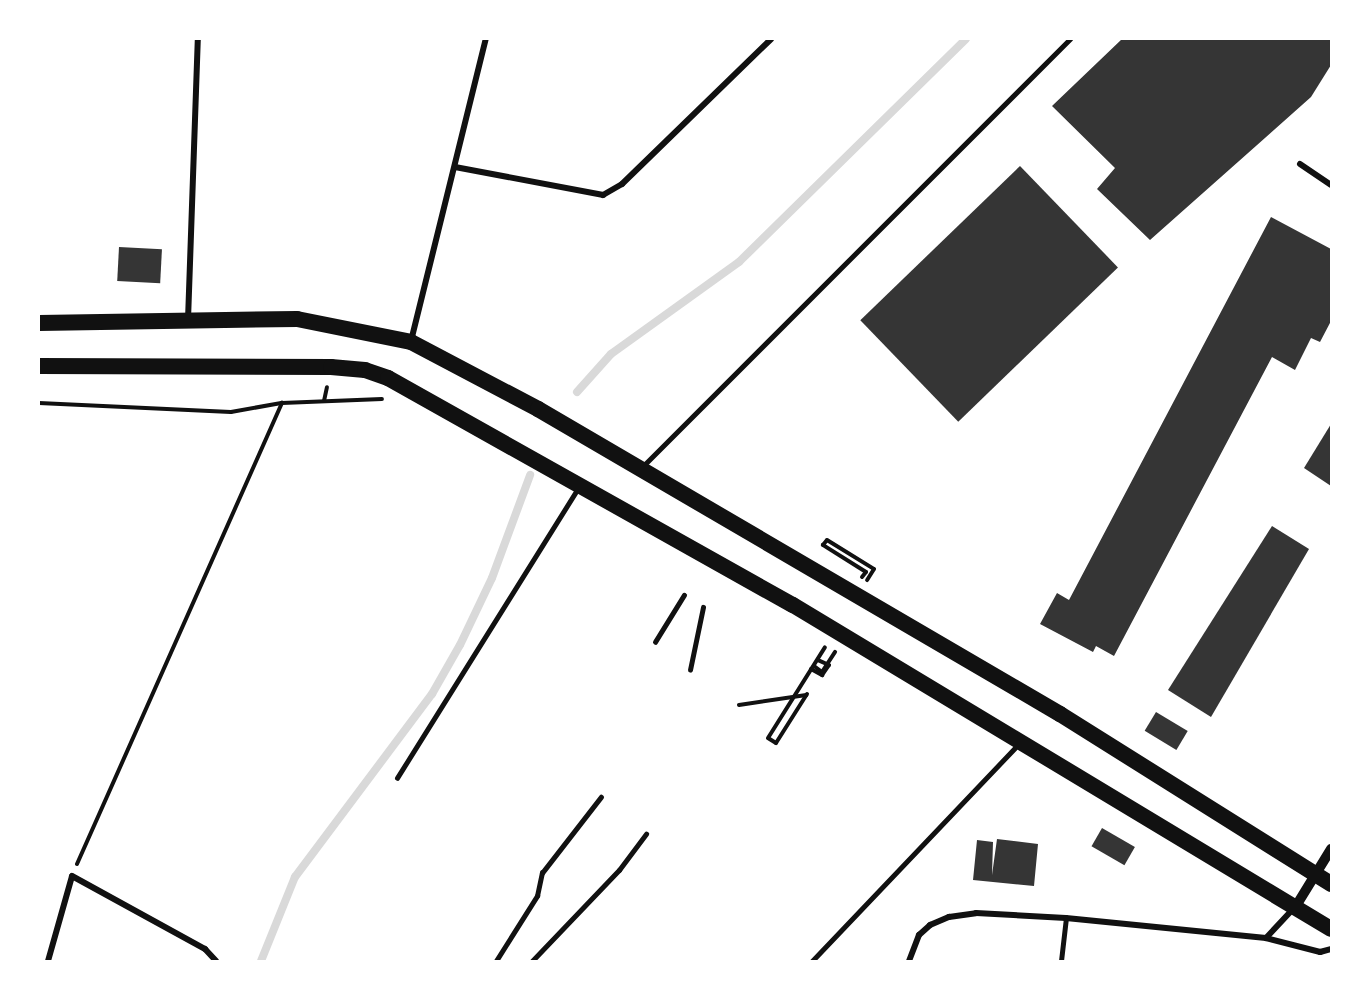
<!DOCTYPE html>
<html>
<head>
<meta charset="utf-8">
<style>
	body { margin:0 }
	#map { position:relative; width:1370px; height:1000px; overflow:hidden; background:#fff; font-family:"Space Grotesk",sans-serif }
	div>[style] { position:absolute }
	.stream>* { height:8px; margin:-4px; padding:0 4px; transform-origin:4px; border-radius:4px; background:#d9d9d9 }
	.building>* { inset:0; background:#353535; transform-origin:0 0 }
	.path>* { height:4px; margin:-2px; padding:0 2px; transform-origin:2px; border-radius:2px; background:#111 }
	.service>* { height:4.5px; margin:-2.25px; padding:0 2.25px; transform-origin:2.25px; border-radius:2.25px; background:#111 }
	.minor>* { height:6px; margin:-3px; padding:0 3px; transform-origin:3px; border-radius:3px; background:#111 }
	.tertiary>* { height:10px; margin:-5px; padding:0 5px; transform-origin:5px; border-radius:5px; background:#111 }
	.trunk>* { height:16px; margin:-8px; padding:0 8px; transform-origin:8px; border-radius:8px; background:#111 }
	span { translate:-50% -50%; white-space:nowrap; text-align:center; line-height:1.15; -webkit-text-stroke:5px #fff; paint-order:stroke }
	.frame { position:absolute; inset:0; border:40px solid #fff; pointer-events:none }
</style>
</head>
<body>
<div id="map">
	<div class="stream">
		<div style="left:577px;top:392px;width:51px;rotate:-48.2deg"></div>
		<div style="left:611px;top:354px;width:158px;rotate:-35.7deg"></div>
		<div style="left:739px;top:262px;width:318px;rotate:-44.5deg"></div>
		<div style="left:261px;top:961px;width:91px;rotate:-68deg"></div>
		<div style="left:295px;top:877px;width:229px;rotate:-53.2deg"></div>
		<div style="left:432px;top:694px;width:56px;rotate:-60.3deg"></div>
		<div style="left:460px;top:645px;width:74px;rotate:-64.5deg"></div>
		<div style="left:492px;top:578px;width:110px;rotate:-69.7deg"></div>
	</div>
	<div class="building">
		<div style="clip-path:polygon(1122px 39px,1331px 39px,1331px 65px,1311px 97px,1150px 240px,1097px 189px,1115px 168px,1052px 106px)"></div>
		<div style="left:1020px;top:166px;width:141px;height:222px;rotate:46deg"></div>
		<div style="clip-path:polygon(1271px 217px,1331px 249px,1331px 321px,1320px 342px,1311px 338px,1295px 370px,1272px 357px,1114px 656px,1096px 646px,1093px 652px,1040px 624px,1057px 593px,1069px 600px)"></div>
		<div style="left:119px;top:247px;width:43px;height:34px;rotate:3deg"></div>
		<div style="clip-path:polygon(1331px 424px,1331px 486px,1304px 468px)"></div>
		<div style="clip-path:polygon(1272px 526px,1309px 549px,1211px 717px,1168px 690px)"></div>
		<div style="left:1156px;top:712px;width:37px;height:22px;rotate:31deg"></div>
		<div style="left:1102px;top:828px;width:38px;height:21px;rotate:30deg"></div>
		<div style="clip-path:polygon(997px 839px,1038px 844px,1034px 886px,973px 880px,977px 840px,993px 842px,992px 875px)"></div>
	</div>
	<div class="path">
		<div style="left:324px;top:401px;width:14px;rotate:-78deg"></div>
		<div style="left:39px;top:403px;width:192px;rotate:2.7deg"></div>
		<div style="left:231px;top:412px;width:51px;rotate:-10.2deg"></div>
		<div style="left:862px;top:577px;width:6px;rotate:-51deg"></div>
		<div style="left:866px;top:572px;width:51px;rotate:-147.9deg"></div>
		<div style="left:823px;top:545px;width:6px;rotate:-51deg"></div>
		<div style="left:827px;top:540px;width:55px;rotate:31.7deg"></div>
		<div style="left:874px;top:569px;width:13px;rotate:122deg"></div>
		<div style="left:814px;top:666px;width:10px;rotate:37deg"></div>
		<div style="left:822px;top:672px;width:24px;rotate:-57deg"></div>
		<div style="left:811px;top:669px;width:13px;rotate:29deg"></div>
		<div style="left:822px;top:675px;width:12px;rotate:-55deg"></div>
		<div style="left:829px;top:665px;width:12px;rotate:-156deg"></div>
		<div style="left:807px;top:694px;width:58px;rotate:122.3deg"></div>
		<div style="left:776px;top:743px;width:9px;rotate:-148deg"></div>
		<div style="left:768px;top:738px;width:107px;rotate:-57.9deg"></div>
		<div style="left:739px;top:705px;width:68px;rotate:-8.5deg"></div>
		<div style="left:77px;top:864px;width:505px;rotate:-66.03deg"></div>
		<div style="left:282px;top:403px;width:100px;rotate:-2.3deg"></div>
	</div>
	<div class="service">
		<div style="left:642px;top:467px;width:605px;rotate:-45deg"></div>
		<div style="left:655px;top:642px;width:55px;rotate:-58.3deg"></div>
		<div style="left:690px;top:670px;width:64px;rotate:-78.3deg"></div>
		<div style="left:397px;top:778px;width:342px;rotate:-58deg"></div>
		<div style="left:496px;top:961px;width:77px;rotate:-57.8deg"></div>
		<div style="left:537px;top:896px;width:24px;rotate:-78deg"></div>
		<div style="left:542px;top:873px;width:96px;rotate:-52.2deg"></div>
		<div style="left:532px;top:961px;width:126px;rotate:-46.3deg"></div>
		<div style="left:619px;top:870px;width:45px;rotate:-53.1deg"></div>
		<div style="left:812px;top:961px;width:300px;rotate:-46.4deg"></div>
		<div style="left:1061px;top:961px;width:43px;rotate:-83.4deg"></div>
	</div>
	<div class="minor">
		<div style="left:1300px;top:164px;width:37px;rotate:34deg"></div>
		<div style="left:455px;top:167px;width:151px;rotate:10.7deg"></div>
		<div style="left:603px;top:195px;width:22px;rotate:-30deg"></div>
		<div style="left:622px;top:184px;width:208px;rotate:-44.2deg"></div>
		<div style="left:188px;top:320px;width:281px;rotate:-88deg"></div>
		<div style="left:411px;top:341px;width:311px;rotate:-76.1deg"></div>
		<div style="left:1266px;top:938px;width:41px;rotate:-47deg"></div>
		<div style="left:48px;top:961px;width:88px;rotate:-74.2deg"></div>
		<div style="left:72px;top:876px;width:152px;rotate:28.8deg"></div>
		<div style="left:205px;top:949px;width:16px;rotate:47deg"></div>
		<div style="left:909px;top:961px;width:28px;rotate:-69deg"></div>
		<div style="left:919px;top:935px;width:15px;rotate:-42deg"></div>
		<div style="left:930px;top:925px;width:21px;rotate:-23deg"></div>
		<div style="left:949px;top:917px;width:27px;rotate:-8deg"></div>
		<div style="left:976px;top:913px;width:90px;rotate:3.2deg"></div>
		<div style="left:1066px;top:918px;width:201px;rotate:5.7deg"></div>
		<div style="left:1266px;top:938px;width:56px;rotate:14.5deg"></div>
		<div style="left:1320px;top:952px;width:11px;rotate:-15deg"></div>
	</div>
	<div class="tertiary">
		<div style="left:1296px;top:906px;width:67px;rotate:-58.4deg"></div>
	</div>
	<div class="trunk">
		<div style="left:39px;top:323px;width:258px;rotate:-0.9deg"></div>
		<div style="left:297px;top:319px;width:116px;rotate:11.4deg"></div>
		<div style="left:411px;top:342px;width:144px;rotate:27.8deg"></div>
		<div style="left:538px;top:409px;width:605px;rotate:30.3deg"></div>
		<div style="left:1060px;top:714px;width:320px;rotate:32.1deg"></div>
		<div style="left:39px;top:366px;width:292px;rotate:0.2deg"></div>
		<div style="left:331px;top:367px;width:34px;rotate:5deg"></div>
		<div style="left:365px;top:370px;width:24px;rotate:19deg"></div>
		<div style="left:388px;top:378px;width:464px;rotate:29.3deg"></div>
		<div style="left:793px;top:605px;width:628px;rotate:31.06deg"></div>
	</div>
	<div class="frame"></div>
</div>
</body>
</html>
